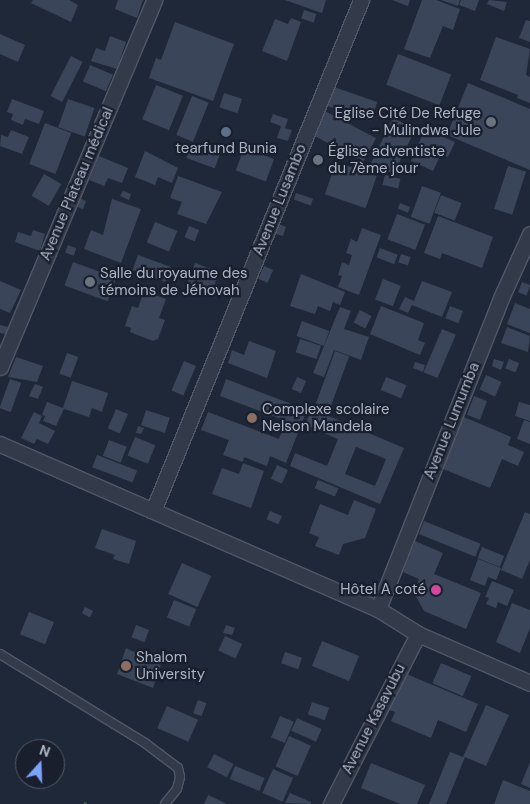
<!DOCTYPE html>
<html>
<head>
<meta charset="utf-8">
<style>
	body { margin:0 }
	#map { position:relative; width:530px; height:804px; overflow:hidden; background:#1f2838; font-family:"DM Sans",sans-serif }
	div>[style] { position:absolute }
	.building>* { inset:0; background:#3b4559; transform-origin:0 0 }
	.path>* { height:2.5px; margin-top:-1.25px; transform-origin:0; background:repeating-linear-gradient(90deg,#3c5054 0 4px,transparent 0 8px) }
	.roads { filter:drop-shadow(1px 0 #515767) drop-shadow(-1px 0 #515767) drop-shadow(0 1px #515767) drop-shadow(0 -1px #515767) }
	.service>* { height:8px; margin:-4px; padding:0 4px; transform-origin:4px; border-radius:4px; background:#333a49 }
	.minor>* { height:15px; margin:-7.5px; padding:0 7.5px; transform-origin:7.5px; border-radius:7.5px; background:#333a49 }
	.dots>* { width:14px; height:14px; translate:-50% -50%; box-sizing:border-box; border:2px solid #191f2d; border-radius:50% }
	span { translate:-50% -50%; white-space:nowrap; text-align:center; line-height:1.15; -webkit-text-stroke:4.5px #191f2d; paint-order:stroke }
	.poi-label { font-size:15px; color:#adb4c6 }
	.right { translate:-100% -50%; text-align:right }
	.left { translate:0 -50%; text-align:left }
	.street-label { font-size:15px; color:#adb4c6 }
	.north { position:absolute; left:15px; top:739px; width:50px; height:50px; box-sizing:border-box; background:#191f2d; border:1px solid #545b6a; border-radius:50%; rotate:20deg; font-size:14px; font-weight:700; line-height:20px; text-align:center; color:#adb4c6 }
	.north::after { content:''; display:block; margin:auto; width:18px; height:22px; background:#7ca2fc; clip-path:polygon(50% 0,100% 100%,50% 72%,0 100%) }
</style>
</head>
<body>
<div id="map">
	<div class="building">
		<div style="clip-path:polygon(33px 0,69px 0,78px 5px,71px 22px,31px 3px)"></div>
		<div style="clip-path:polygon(118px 0,143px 0,137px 18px,115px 9px)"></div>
		<div style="clip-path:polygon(285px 0,326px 0,322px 13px)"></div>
		<div style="clip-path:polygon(392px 0,410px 0,408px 6px)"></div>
		<div style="clip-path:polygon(422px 0,436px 0,460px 9px,453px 30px,443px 26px,430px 58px,404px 49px)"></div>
		<div style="clip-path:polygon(441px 0,460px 0,458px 6px)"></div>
		<div style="clip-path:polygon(461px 0,479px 0,475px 11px,459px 5px)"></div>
		<div style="clip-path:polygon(489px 0,507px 2px,504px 11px,487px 4px)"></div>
		<div style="left:304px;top:10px;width:13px;height:9px;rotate:18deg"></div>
		<div style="clip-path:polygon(291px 18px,301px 22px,287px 61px,262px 51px,275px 19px,288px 24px)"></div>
		<div style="clip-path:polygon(526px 20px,530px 21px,530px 42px,519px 38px)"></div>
		<div style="clip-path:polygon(175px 22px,234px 44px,213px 101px,149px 78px,156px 58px,161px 60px)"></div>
		<div style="clip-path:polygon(0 34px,25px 45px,18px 62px,0 54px)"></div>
		<div style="clip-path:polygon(110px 36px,126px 42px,117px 69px,91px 61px,96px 48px,105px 51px)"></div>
		<div style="clip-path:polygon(496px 37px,530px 49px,526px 75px,530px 77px,530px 103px,517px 98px,518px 95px,480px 80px)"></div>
		<div style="left:398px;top:54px;width:57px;height:33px;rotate:21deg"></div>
		<div style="left:71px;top:56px;width:13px;height:45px;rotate:27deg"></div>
		<div style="left:90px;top:65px;width:25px;height:18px;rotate:23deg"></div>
		<div style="clip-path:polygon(468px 83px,530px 109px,530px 170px,447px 135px)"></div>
		<div style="left:156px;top:85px;width:29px;height:37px;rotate:22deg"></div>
		<div style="left:331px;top:86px;width:49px;height:20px;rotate:19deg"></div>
		<div style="left:224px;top:93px;width:19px;height:15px;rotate:18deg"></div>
		<div style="left:192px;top:96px;width:18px;height:42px;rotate:22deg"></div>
		<div style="clip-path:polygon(12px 99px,44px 111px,39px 124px,25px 119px,23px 125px,11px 120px,13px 114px,7px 112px)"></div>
		<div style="left:68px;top:99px;width:28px;height:30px;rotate:19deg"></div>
		<div style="left:323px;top:110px;width:60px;height:27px;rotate:28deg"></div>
		<div style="clip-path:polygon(273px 114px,288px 119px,285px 128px,292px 130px,288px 141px,277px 138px,281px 126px,270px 122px)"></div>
		<div style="left:393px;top:118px;width:25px;height:50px;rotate:26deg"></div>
		<div style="left:45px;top:123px;width:28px;height:44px;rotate:21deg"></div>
		<div style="clip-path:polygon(425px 129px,455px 142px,448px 157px,441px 154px,433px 171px,411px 161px)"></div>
		<div style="clip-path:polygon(11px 130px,29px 137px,22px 154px,0 146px,1px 135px,8px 137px)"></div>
		<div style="left:192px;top:143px;width:30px;height:16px;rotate:20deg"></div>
		<div style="left:244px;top:148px;width:32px;height:24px;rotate:20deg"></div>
		<div style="clip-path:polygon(145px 151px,178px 168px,172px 183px,158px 177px,155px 185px,135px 177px)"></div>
		<div style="clip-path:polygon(99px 156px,128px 168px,122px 183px,108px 178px,104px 186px,89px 180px)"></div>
		<div style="left:336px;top:162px;width:43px;height:34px;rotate:19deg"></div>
		<div style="left:508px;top:166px;width:19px;height:45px;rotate:18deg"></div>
		<div style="left:44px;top:174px;width:20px;height:25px;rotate:30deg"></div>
		<div style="left:385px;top:175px;width:16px;height:10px;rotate:14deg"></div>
		<div style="clip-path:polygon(178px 176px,222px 192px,206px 224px,177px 214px,182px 202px,170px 198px)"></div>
		<div style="left:422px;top:186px;width:20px;height:33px;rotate:20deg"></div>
		<div style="clip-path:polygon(123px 191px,131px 194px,129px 200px,120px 196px)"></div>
		<div style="left:296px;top:193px;width:18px;height:7px;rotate:19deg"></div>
		<div style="left:441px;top:195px;width:22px;height:19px;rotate:21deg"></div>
		<div style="clip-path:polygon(79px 198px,86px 201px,83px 209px,75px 206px)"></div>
		<div style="clip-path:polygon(112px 199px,141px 209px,121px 263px,84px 249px,91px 230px,103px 235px)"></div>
		<div style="left:400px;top:203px;width:11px;height:6px;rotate:22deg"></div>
		<div style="left:397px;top:214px;width:30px;height:27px;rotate:21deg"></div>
		<div style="clip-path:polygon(438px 216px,493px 237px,482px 268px,442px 253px,440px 259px,424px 253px)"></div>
		<div style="left:155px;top:222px;width:24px;height:22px;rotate:22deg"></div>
		<div style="clip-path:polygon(276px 223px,286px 227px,283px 236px,272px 233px)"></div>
		<div style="left:189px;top:226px;width:11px;height:12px;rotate:22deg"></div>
		<div style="clip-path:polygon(362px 228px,381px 235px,359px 295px,338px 287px,342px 276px,338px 275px,342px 262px,349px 265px,352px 255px,346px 253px,351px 239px,357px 242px)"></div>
		<div style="clip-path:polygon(33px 230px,45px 234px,40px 251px,15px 242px,18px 232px,31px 236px)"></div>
		<div style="left:68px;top:245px;width:9px;height:8px;rotate:21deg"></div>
		<div style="left:380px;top:248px;width:19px;height:10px;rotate:21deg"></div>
		<div style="left:401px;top:254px;width:10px;height:9px;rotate:17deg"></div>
		<div style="left:138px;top:255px;width:35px;height:16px;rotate:20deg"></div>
		<div style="left:73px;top:262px;width:46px;height:25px;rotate:20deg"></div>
		<div style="left:195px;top:263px;width:26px;height:23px;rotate:21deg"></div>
		<div style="left:264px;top:266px;width:10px;height:14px;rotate:24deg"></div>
		<div style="clip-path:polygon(301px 274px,345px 292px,340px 305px,333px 302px,330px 311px,318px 306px,315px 314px,290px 306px)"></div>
		<div style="left:383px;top:279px;width:19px;height:22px;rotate:21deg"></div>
		<div style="clip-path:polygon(0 281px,21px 290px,10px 313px,0 309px)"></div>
		<div style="clip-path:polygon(422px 281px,452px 292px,442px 317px,412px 305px,408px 313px,399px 309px,405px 297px,414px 301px)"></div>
		<div style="left:522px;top:282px;width:9px;height:11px;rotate:21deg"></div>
		<div style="clip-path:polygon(144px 291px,166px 299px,159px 318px,165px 320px,158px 339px,153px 341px,130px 332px,131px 328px,125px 326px,132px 306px,138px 308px)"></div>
		<div style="clip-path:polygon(515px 303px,530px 309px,530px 333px,507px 324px)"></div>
		<div style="clip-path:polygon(381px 306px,424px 323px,418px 340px,425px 343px,420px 355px,370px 334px)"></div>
		<div style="left:450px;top:306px;width:14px;height:13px;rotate:21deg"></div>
		<div style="clip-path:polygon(340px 307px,351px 311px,344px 329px,369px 337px,361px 360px,334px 350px,324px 377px,313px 373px)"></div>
		<div style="left:360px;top:310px;width:13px;height:14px;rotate:27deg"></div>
		<div style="left:302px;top:321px;width:29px;height:16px;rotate:20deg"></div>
		<div style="clip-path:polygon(0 325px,8px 327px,6px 334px,0 333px)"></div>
		<div style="clip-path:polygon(507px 327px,530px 336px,528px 352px,501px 343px)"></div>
		<div style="left:442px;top:329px;width:15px;height:47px;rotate:23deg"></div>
		<div style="left:300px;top:339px;width:22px;height:14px;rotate:18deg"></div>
		<div style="clip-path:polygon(249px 341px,276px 351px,267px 378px,228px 363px,232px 350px,244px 355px)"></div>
		<div style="left:335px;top:351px;width:15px;height:59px;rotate:20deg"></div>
		<div style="left:67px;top:353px;width:12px;height:22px;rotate:20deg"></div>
		<div style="clip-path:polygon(16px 357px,43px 366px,37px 382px,8px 377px)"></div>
		<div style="clip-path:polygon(494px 359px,504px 362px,501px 370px,492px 366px)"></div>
		<div style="left:509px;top:359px;width:11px;height:10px;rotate:22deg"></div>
		<div style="left:184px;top:361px;width:13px;height:32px;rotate:23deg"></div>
		<div style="clip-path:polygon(415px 362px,425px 365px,423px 372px,413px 368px)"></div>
		<div style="left:486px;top:375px;width:17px;height:16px;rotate:24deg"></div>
		<div style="left:297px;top:377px;width:10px;height:13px;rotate:24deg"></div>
		<div style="left:386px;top:377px;width:22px;height:14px;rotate:22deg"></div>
		<div style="left:10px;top:379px;width:12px;height:31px;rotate:20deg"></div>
		<div style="clip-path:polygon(226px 379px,307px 410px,286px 463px,270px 456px,267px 466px,244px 457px,243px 462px,223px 455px,229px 440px,201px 430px,208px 412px,279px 439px,282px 431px,277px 430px,281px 419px,220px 396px)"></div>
		<div style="clip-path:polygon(72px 381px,108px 393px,102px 412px,92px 408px,89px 417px,64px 409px,56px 426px,43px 421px,45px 416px,42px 415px,47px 402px,63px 408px)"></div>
		<div style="clip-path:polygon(35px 384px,43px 387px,38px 399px,29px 396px)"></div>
		<div style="left:474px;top:396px;width:14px;height:20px;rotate:21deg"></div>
		<div style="clip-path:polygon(519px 402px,530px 405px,530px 421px,515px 416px)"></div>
		<div style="left:116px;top:409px;width:13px;height:21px;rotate:23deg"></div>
		<div style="clip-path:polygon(evenodd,312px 409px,404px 448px,380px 504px,290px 466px,295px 453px,327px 466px,338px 439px,305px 425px,312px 409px,356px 447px,386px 459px,375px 486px,345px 474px,356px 447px)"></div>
		<div style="left:146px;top:410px;width:25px;height:16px;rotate:18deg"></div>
		<div style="clip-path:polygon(34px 412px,42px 416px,39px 423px,55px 431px,48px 444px,37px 439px,34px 444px,21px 438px)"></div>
		<div style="clip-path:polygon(464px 417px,511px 437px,508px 445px,524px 452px,518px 466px,502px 459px,490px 488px,443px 469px)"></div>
		<div style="clip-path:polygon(524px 420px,530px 422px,530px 444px,517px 439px)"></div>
		<div style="clip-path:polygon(138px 426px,144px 428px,141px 434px,136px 433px)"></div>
		<div style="left:135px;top:437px;width:22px;height:20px;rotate:22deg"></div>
		<div style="left:109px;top:440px;width:19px;height:17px;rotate:21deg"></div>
		<div style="left:97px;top:455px;width:43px;height:13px;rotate:21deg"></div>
		<div style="clip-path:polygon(243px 463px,264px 471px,251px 508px,212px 494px,222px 468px,239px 474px)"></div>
		<div style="left:277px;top:465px;width:12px;height:15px;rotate:24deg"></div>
		<div style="left:318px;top:480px;width:22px;height:9px;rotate:22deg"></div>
		<div style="clip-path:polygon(354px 500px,376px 509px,365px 538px,343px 544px,339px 555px,315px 546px,319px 537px,309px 533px,320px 504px,348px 515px)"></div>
		<div style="left:270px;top:511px;width:13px;height:9px;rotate:23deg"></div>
		<div style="clip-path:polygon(525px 512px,530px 514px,530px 560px,522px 579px,501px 570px)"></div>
		<div style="left:424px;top:521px;width:61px;height:14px;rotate:22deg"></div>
		<div style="clip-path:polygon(102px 529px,136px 541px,129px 564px,113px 559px,115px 555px,95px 548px)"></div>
		<div style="clip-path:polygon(415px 541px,443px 553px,434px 574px,481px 593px,466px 629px,424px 611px,414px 593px,419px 579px,403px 572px)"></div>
		<div style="left:482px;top:547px;width:24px;height:12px;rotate:22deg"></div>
		<div style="clip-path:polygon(478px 559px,501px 568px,496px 580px,488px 577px,485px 586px,470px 580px)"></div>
		<div style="left:182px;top:563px;width:32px;height:34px;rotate:24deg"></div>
		<div style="clip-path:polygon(492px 581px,514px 590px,507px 606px,498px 602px,496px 608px,486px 604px,489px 598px,485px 597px)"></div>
		<div style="left:174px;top:600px;width:24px;height:19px;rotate:22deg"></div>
		<div style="clip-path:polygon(512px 603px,530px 610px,530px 628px,520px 653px,496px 642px)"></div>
		<div style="left:85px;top:607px;width:9px;height:7px;rotate:27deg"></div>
		<div style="left:29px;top:612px;width:27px;height:24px;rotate:22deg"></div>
		<div style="left:136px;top:625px;width:14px;height:13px;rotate:21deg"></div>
		<div style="clip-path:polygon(226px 625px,235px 628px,232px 635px,223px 633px)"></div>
		<div style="left:225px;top:636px;width:19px;height:16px;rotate:25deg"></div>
		<div style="left:322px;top:641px;width:40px;height:27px;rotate:22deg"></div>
		<div style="clip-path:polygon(126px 648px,161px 665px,153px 688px,117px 674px)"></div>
		<div style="left:285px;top:652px;width:18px;height:12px;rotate:19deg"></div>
		<div style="left:441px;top:663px;width:33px;height:22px;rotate:23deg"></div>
		<div style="clip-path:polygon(404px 673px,478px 704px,466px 732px,438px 720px,431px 738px,391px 721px,395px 712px,389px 710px)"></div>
		<div style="left:198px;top:700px;width:9px;height:14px;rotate:21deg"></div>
		<div style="left:312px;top:702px;width:18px;height:13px;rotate:19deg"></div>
		<div style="clip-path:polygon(486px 705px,509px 715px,486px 766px,465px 757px,446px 804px,429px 804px,450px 752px,463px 757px)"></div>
		<div style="left:167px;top:706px;width:34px;height:24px;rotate:24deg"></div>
		<div style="left:280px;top:716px;width:15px;height:23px;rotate:23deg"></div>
		<div style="left:297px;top:718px;width:27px;height:14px;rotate:24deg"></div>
		<div style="left:289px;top:736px;width:24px;height:33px;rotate:24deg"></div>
		<div style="left:214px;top:754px;width:22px;height:15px;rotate:27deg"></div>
		<div style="clip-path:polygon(530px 762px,530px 788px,521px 784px)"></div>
		<div style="clip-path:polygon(371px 763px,425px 785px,417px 804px,400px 804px,361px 788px)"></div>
		<div style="left:235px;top:766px;width:32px;height:14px;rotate:22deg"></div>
		<div style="left:273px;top:769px;width:22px;height:26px;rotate:24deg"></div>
		<div style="clip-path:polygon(503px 780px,530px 791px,530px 804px,494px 804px)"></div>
		<div style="clip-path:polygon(290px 793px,311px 802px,311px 804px,285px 803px)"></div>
		<div style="clip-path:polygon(208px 795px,227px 804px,204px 804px)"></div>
	</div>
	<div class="path">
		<div style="left:85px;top:804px;width:2px;rotate:-90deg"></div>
	</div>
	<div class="roads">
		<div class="service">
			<div style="left:0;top:654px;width:170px;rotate:31.5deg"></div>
			<div style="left:145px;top:743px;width:41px;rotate:37.1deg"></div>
			<div style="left:178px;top:768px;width:9px;rotate:77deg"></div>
			<div style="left:180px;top:777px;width:12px;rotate:104deg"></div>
			<div style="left:177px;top:789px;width:19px;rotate:129deg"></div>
		</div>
		<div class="minor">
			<div style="left:0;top:367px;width:398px;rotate:-67.2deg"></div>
			<div style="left:0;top:444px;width:412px;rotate:23.6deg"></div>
			<div style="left:378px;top:609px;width:47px;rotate:32deg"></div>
			<div style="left:418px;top:634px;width:122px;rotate:23.6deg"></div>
			<div style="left:153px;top:511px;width:552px;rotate:-67.85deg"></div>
			<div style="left:378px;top:609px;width:334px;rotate:-68.4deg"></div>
			<div style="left:501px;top:298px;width:70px;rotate:-65.6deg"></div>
			<div style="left:331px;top:804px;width:191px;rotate:-62.9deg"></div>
		</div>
	</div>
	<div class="dots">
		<div style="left:491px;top:122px;background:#6b7280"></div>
		<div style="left:226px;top:132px;background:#5c6f8a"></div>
		<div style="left:318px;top:160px;background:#6b7280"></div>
		<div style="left:90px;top:282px;background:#6b7280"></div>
		<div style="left:252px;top:418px;background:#8d6e63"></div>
		<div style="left:436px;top:590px;background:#d1479c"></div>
		<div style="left:126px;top:666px;background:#8d6e63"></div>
	</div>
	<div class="poi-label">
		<span class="right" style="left:481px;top:122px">Eglise Cité De Refuge<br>- Mulindwa Jule</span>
		<span style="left:226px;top:149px">tearfund Bunia</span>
		<span class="left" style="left:328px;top:160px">Église adventiste<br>du 7ème jour</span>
		<span class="left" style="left:100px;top:282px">Salle du royaume des<br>témoins de Jéhovah</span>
		<span class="left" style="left:262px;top:418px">Complexe scolaire<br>Nelson Mandela</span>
		<span class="right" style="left:426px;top:590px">Hôtel A coté</span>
		<span class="left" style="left:136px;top:666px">Shalom<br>University</span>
	</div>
	<div class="street-label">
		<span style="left:77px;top:184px;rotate:-67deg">Avenue Plateau médical</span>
		<span style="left:280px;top:200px;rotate:-68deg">Avenue Lusambo</span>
		<span style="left:452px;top:421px;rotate:-68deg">Avenue Lumumba</span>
		<span style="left:374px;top:719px;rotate:-63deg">Avenue Kasavubu</span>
	</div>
	<div class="north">N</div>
</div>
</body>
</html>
